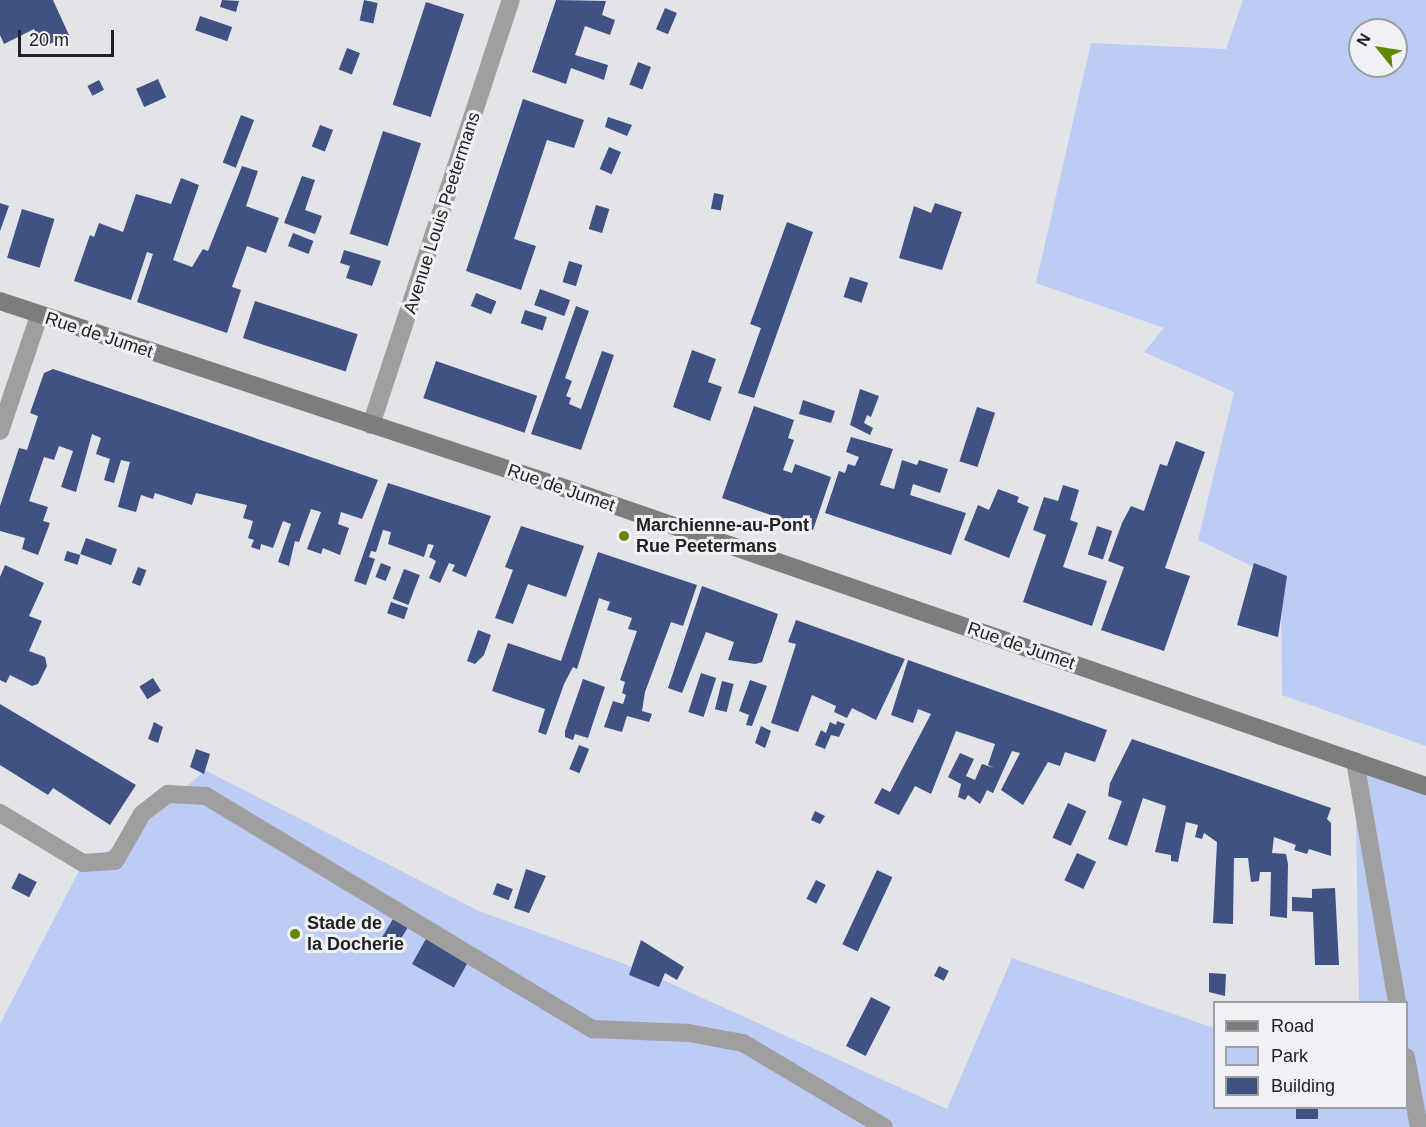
<!DOCTYPE html>
<html>
<head>
<meta charset="utf-8">
<style>
	body { margin:0 }
	#map { position:relative; width:1426px; height:1127px; overflow:hidden; background:#e2e4e7; font-family:Arial,sans-serif }
	div>[style] { position:absolute }
	.green>* { inset:0; background:#bdccf4 }
	.building>* { inset:0; background:#405184; transform-origin:0 0 }
	.lane>* { height:18px; margin:-9px; padding:0 9px; transform-origin:9px; border-radius:9px; background:#9e9f9e }
	.street>* { height:18px; margin:-9px; padding:0 9px; transform-origin:9px; border-radius:9px; background:#9e9f9e }
	.secondary>* { height:18px; margin:-9px; padding:0 9px; transform-origin:9px; border-radius:9px; background:#7d7e7c }
	.dots>* { width:16px; height:16px; translate:-50% -50%; box-sizing:border-box; border:3px solid #f0f1f4; border-radius:50% }
	span { translate:-50% -50%; white-space:nowrap; text-align:center; line-height:1.15; -webkit-text-stroke:6px #f0f1f4; paint-order:stroke }
	.street-label { font-size:18px; color:#212122 }
	.poi-label { font-size:18px; color:#212122; font-weight:700 }
	.left { translate:0 -50%; text-align:left }
	.legend { position:absolute; left:1213px; top:1001px; width:195px; height:108px; box-sizing:border-box; background:#f0f1f4; border:2px solid #9d9ea0; margin:0; padding:8px 10px; list-style:none; font-size:18px; color:#212122 }
	.legend li { display:flex; align-items:center; gap:12px; height:30px }
	.legend b { width:30px; border:2px solid #9d9ea0 }
	.north { position:absolute; left:1348px; top:18px; width:60px; height:60px; box-sizing:border-box; background:#f0f1f4; border:2px solid #9d9ea0; border-radius:50%; rotate:300deg; font-size:16px; font-weight:700; line-height:24px; text-align:center; color:#212122 }
	.north::after { content:''; display:block; margin:auto; width:21px; height:27px; background:#648707; clip-path:polygon(50% 0,100% 100%,50% 72%,0 100%) }
	.scale { position:absolute; left:18px; top:30px; width:96px; height:27px; box-sizing:border-box; border:3px solid #212122; border-top:0; padding-left:8px; font-size:18px; line-height:21px; white-space:nowrap; color:#212122; -webkit-text-stroke:4px #f0f1f4; paint-order:stroke }
</style>
</head>
<body>
<div id="map">
	<div class="green">
		<div style="clip-path:polygon(evenodd,1243px 0,1426px 0,1426px 746px,1282px 695px,1281px 580px,1198px 540px,1234px 392px,1144px 352px,1164px 328px,1036px 283px,1091px 43px,1226px 49px,1243px 0,1360px 30px,1396px 30px,1396px 66px,1360px 66px,1360px 30px)"></div>
		<div style="clip-path:polygon(1355px 761px,1426px 786px,1426px 1127px,0 1127px,0 1024px,83px 863px,127px 841px,205px 770px,479px 911px,641px 970px,947px 1109px,1012px 958px,1214px 1028px,1214px 1108px,1406px 1108px,1406px 1002px,1359px 1002px)"></div>
	</div>
	<div class="building">
		<div style="clip-path:polygon(0 0,53px 0,69px 35px,43px 47px,34px 29px,4px 44px,0 35px)"></div>
		<div style="clip-path:polygon(222px 0,239px 1px,236px 12px,220px 7px)"></div>
		<div style="left:364px;top:0;width:14px;height:21px;rotate:12deg"></div>
		<div style="clip-path:polygon(556px 0,606px 1px,602px 15px,615px 20px,610px 35px,585px 26px,575px 55px,608px 65px,604px 80px,571px 68px,566px 84px,532px 72px)"></div>
		<div style="left:426px;top:2px;width:40px;height:108px;rotate:18deg"></div>
		<div style="left:665px;top:8px;width:13px;height:23px;rotate:23deg"></div>
		<div style="left:200px;top:16px;width:34px;height:15px;rotate:19deg"></div>
		<div style="left:347px;top:48px;width:14px;height:23px;rotate:21deg"></div>
		<div style="left:638px;top:62px;width:14px;height:24px;rotate:21deg"></div>
		<div style="left:158px;top:79px;width:20px;height:24px;rotate:66deg"></div>
		<div style="left:99px;top:80px;width:11px;height:13px;rotate:63deg"></div>
		<div style="clip-path:polygon(523px 99px,584px 120px,574px 148px,547px 140px,514px 239px,536px 246px,521px 290px,466px 271px)"></div>
		<div style="left:241px;top:115px;width:14px;height:51px;rotate:21deg"></div>
		<div style="clip-path:polygon(608px 117px,632px 125px,627px 136px,605px 127px)"></div>
		<div style="left:320px;top:125px;width:14px;height:23px;rotate:21deg"></div>
		<div style="left:383px;top:131px;width:40px;height:108px;rotate:18deg"></div>
		<div style="left:609px;top:147px;width:13px;height:24px;rotate:23deg"></div>
		<div style="clip-path:polygon(242px 166px,258px 171px,246px 206px,279px 218px,266px 253px,247px 246px,232px 287px,241px 290px,227px 333px,137px 302px,153px 254px,147px 252px,131px 300px,74px 281px,90px 235px,94px 237px,99px 223px,123px 232px,136px 194px,171px 204px,181px 178px,199px 185px,173px 260px,192px 267px,203px 249px,208px 251px)"></div>
		<div style="clip-path:polygon(302px 176px,315px 180px,305px 210px,322px 216px,315px 234px,284px 223px)"></div>
		<div style="left:714px;top:193px;width:10px;height:16px;rotate:11deg"></div>
		<div style="clip-path:polygon(0 203px,9px 206px,0 231px)"></div>
		<div style="clip-path:polygon(935px 203px,962px 212px,942px 270px,899px 258px,914px 206px,931px 213px)"></div>
		<div style="left:596px;top:205px;width:14px;height:25px;rotate:17deg"></div>
		<div style="left:22px;top:209px;width:34px;height:51px;rotate:17deg"></div>
		<div style="clip-path:polygon(787px 222px,813px 232px,754px 398px,738px 393px,761px 328px,750px 324px)"></div>
		<div style="left:293px;top:233px;width:22px;height:14px;rotate:21deg"></div>
		<div style="clip-path:polygon(344px 250px,381px 261px,372px 286px,346px 278px,350px 266px,340px 263px)"></div>
		<div style="left:569px;top:261px;width:14px;height:22px;rotate:17deg"></div>
		<div style="left:850px;top:277px;width:19px;height:21px;rotate:18deg"></div>
		<div style="left:540px;top:289px;width:32px;height:17px;rotate:20deg"></div>
		<div style="left:476px;top:293px;width:22px;height:14px;rotate:22deg"></div>
		<div style="left:255px;top:301px;width:108px;height:39px;rotate:18deg"></div>
		<div style="clip-path:polygon(576px 306px,589px 311px,565px 378px,572px 381px,566px 396px,571px 398px,569px 404px,581px 409px,602px 351px,614px 355px,581px 450px,531px 434px)"></div>
		<div style="left:525px;top:310px;width:23px;height:14px;rotate:18deg"></div>
		<div style="clip-path:polygon(692px 350px,716px 359px,708px 382px,722px 387px,710px 421px,673px 407px)"></div>
		<div style="left:436px;top:361px;width:107px;height:39px;rotate:19deg"></div>
		<div style="clip-path:polygon(53px 369px,378px 480px,362px 519px,341px 512px,338px 524px,349px 528px,340px 555px,323px 548px,321px 554px,307px 549px,321px 512px,311px 509px,299px 542px,295px 541px,289px 566px,278px 562px,291px 524px,283px 521px,273px 548px,261px 544px,260px 550px,251px 547px,254px 540px,248px 538px,253px 521px,243px 518px,247px 505px,196px 493px,192px 505px,155px 493px,153px 499px,141px 495px,136px 512px,118px 507px,130px 462px,121px 460px,114px 483px,104px 480px,110px 459px,96px 454px,101px 438px,92px 434px,76px 492px,61px 487px,73px 451px,59px 446px,54px 460px,44px 457px,29px 501px,48px 507px,43px 521px,50px 523px,38px 555px,22px 549px,25px 538px,0 531px,0 506px,19px 448px,27px 450px,38px 416px,30px 413px,44px 373px)"></div>
		<div style="clip-path:polygon(860px 389px,879px 396px,871px 417px,867px 415px,864px 423px,873px 428px,870px 435px,850px 425px)"></div>
		<div style="clip-path:polygon(803px 400px,835px 411px,831px 423px,799px 414px)"></div>
		<div style="clip-path:polygon(754px 406px,794px 420px,788px 438px,794px 440px,783px 470px,792px 473px,795px 464px,831px 477px,813px 530px,722px 498px)"></div>
		<div style="left:977px;top:407px;width:19px;height:57px;rotate:18deg"></div>
		<div style="clip-path:polygon(851px 437px,893px 449px,880px 485px,894px 489px,902px 460px,917px 465px,919px 460px,948px 469px,940px 493px,913px 484px,910px 495px,966px 513px,951px 555px,825px 513px,839px 471px,845px 473px,848px 464px,855px 466px,859px 457px,846px 452px)"></div>
		<div style="clip-path:polygon(1176px 441px,1205px 452px,1165px 568px,1190px 576px,1164px 651px,1101px 630px,1124px 567px,1108px 561px,1122px 523px,1131px 506px,1144px 511px,1160px 464px,1167px 466px)"></div>
		<div style="clip-path:polygon(388px 483px,491px 516px,466px 577px,452px 571px,455px 565px,449px 563px,440px 583px,429px 578px,436px 561px,429px 557px,434px 545px,428px 544px,424px 557px,388px 544px,391px 532px,383px 530px,376px 552px,371px 551px,369px 557px,375px 559px,366px 585px,354px 581px)"></div>
		<div style="clip-path:polygon(1063px 485px,1079px 490px,1070px 520px,1078px 523px,1063px 567px,1107px 581px,1092px 626px,1023px 602px,1046px 535px,1033px 530px,1044px 497px,1058px 501px)"></div>
		<div style="clip-path:polygon(998px 489px,1019px 497px,1017px 502px,1029px 507px,1009px 558px,964px 540px,978px 505px,989px 510px)"></div>
		<div style="clip-path:polygon(521px 526px,584px 546px,566px 597px,528px 584px,513px 624px,495px 618px,513px 570px,505px 567px)"></div>
		<div style="left:1097px;top:526px;width:16px;height:30px;rotate:18deg"></div>
		<div style="left:86px;top:538px;width:33px;height:17px;rotate:20deg"></div>
		<div style="left:67px;top:551px;width:14px;height:10px;rotate:17deg"></div>
		<div style="clip-path:polygon(598px 552px,697px 585px,683px 626px,671px 622px,645px 692px,642px 711px,652px 714px,649px 722px,627px 716px,622px 732px,604px 727px,613px 701px,623px 704px,626px 695px,622px 693px,625px 682px,620px 680px,637px 631px,628px 629px,632px 618px,607px 610px,610px 602px,599px 598px,577px 669px,573px 667px,564px 684px,546px 735px,538px 732px,545px 709px,492px 691px,508px 643px,561px 661px)"></div>
		<div style="left:381px;top:563px;width:11px;height:15px;rotate:22deg"></div>
		<div style="clip-path:polygon(1254px 563px,1287px 576px,1278px 637px,1237px 625px)"></div>
		<div style="clip-path:polygon(5px 565px,44px 583px,29px 616px,42px 621px,29px 651px,45px 657px,47px 666px,38px 684px,32px 686px,10px 675px,6px 683px,0 680px,0 577px)"></div>
		<div style="left:138px;top:567px;width:9px;height:17px;rotate:21deg"></div>
		<div style="left:404px;top:569px;width:17px;height:32px;rotate:21deg"></div>
		<div style="clip-path:polygon(702px 586px,778px 614px,762px 662px,755px 664px,728px 660px,734px 642px,706px 632px,682px 693px,668px 688px)"></div>
		<div style="left:391px;top:602px;width:18px;height:12px;rotate:19deg"></div>
		<div style="clip-path:polygon(796px 620px,905px 659px,876px 720px,852px 708px,847px 718px,834px 712px,836px 706px,812px 695px,798px 732px,771px 723px,796px 644px,788px 642px)"></div>
		<div style="clip-path:polygon(478px 630px,491px 635px,484px 655px,475px 664px,467px 661px)"></div>
		<div style="clip-path:polygon(908px 660px,1107px 730px,1095px 762px,1065px 752px,1060px 766px,1048px 762px,1023px 805px,1001px 790px,1020px 753px,1012px 751px,993px 793px,987px 790px,980px 804px,968px 795px,965px 800px,958px 797px,961px 784px,948px 777px,960px 753px,974px 759px,966px 776px,975px 780px,982px 764px,994px 768px,988px 765px,995px 744px,956px 731px,931px 794px,915px 786px,899px 815px,874px 803px,882px 788px,890px 792px,931px 714px,918px 709px,913px 723px,891px 715px)"></div>
		<div style="left:701px;top:673px;width:16px;height:41px;rotate:18deg"></div>
		<div style="left:153px;top:678px;width:15px;height:16px;rotate:58deg"></div>
		<div style="clip-path:polygon(583px 679px,605px 687px,588px 738px,575px 734px,573px 740px,565px 737px,565px 731px)"></div>
		<div style="clip-path:polygon(750px 680px,767px 686px,752px 726px,746px 725px,749px 715px,739px 711px)"></div>
		<div style="left:722px;top:681px;width:12px;height:29px;rotate:14deg"></div>
		<div style="clip-path:polygon(0 704px,136px 785px,110px 825px,53px 788px,48px 795px,0 765px)"></div>
		<div style="clip-path:polygon(837px 721px,845px 724px,839px 737px,831px 735px,825px 749px,815px 745px,821px 730px,826px 733px,830px 722px,836px 725px)"></div>
		<div style="clip-path:polygon(154px 722px,163px 727px,158px 743px,148px 739px)"></div>
		<div style="clip-path:polygon(761px 726px,771px 731px,765px 748px,755px 743px)"></div>
		<div style="clip-path:polygon(1132px 739px,1331px 808px,1327px 819px,1331px 823px,1331px 856px,1309px 849px,1307px 854px,1294px 850px,1296px 845px,1274px 837px,1272px 853px,1286px 854px,1288px 864px,1287px 918px,1270px 916px,1271px 872px,1260px 872px,1259px 881px,1251px 882px,1248px 858px,1234px 858px,1233px 924px,1213px 923px,1217px 842px,1204px 833px,1202px 839px,1195px 837px,1198px 825px,1186px 822px,1178px 862px,1171px 861px,1171px 855px,1155px 852px,1166px 806px,1143px 798px,1127px 846px,1108px 839px,1122px 801px,1108px 796px,1110px 783px)"></div>
		<div style="left:579px;top:745px;width:11px;height:26px;rotate:22deg"></div>
		<div style="clip-path:polygon(196px 749px,210px 754px,204px 774px,190px 767px)"></div>
		<div style="left:1068px;top:803px;width:20px;height:38px;rotate:24deg"></div>
		<div style="clip-path:polygon(815px 811px,825px 816px,820px 824px,811px 820px)"></div>
		<div style="left:1077px;top:853px;width:21px;height:30px;rotate:25deg"></div>
		<div style="clip-path:polygon(526px 869px,546px 876px,529px 913px,514px 908px)"></div>
		<div style="left:877px;top:870px;width:17px;height:82px;rotate:25deg"></div>
		<div style="left:19px;top:873px;width:20px;height:17px;rotate:27deg"></div>
		<div style="left:816px;top:880px;width:11px;height:21px;rotate:27deg"></div>
		<div style="left:497px;top:883px;width:17px;height:12px;rotate:21deg"></div>
		<div style="clip-path:polygon(1335px 888px,1339px 965px,1315px 965px,1313px 912px,1292px 911px,1292px 897px,1312px 898px,1312px 889px)"></div>
		<div style="left:393px;top:919px;width:17px;height:21px;rotate:31deg"></div>
		<div style="left:427px;top:937px;width:48px;height:31px;rotate:29deg"></div>
		<div style="clip-path:polygon(641px 940px,684px 967px,677px 980px,665px 973px,659px 987px,629px 975px)"></div>
		<div style="left:939px;top:966px;width:11px;height:11px;rotate:27deg"></div>
		<div style="clip-path:polygon(1209px 973px,1226px 974px,1225px 996px,1209px 992px)"></div>
		<div style="left:871px;top:997px;width:22px;height:55px;rotate:27deg"></div>
		<div style="left:1296px;top:1108px;width:22px;height:11px"></div>
	</div>
	<div class="lane">
		<div style="left:1355px;top:761px;width:245px;rotate:80.1deg"></div>
		<div style="left:0;top:813px;width:97px;rotate:31.1deg"></div>
		<div style="left:83px;top:863px;width:32px;rotate:-4deg"></div>
		<div style="left:115px;top:861px;width:54px;rotate:-60.1deg"></div>
		<div style="left:142px;top:814px;width:33px;rotate:-38deg"></div>
		<div style="left:168px;top:794px;width:38px;rotate:3deg"></div>
		<div style="left:206px;top:796px;width:452px;rotate:31.1deg"></div>
		<div style="left:593px;top:1029px;width:96px;rotate:2.4deg"></div>
		<div style="left:689px;top:1033px;width:55px;rotate:10.5deg"></div>
		<div style="left:743px;top:1043px;width:164px;rotate:30.8deg"></div>
		<div style="left:1406px;top:1057px;width:71px;rotate:79.5deg"></div>
	</div>
	<div class="street">
		<div style="left:371px;top:425px;width:447px;rotate:-71.8deg"></div>
		<div style="left:0;top:431px;width:121px;rotate:-71.3deg"></div>
	</div>
	<div class="secondary">
		<div style="left:0;top:301px;width:601px;rotate:18.34deg"></div>
		<div style="left:570px;top:490px;width:906px;rotate:19.08deg"></div>
	</div>
	<div class="dots">
		<div style="left:624px;top:536px;background:#648707"></div>
		<div style="left:295px;top:934px;background:#648707"></div>
	</div>
	<div class="street-label">
		<span style="left:442px;top:213px;rotate:-72deg">Avenue Louis Peetermans</span>
		<span style="left:99px;top:335px;rotate:18deg">Rue de Jumet</span>
		<span style="left:561px;top:488px;rotate:19deg">Rue de Jumet</span>
		<span style="left:1021px;top:646px;rotate:19deg">Rue de Jumet</span>
	</div>
	<div class="poi-label">
		<span class="left" style="left:636px;top:536px">Marchienne-au-Pont<br>Rue Peetermans</span>
		<span class="left" style="left:307px;top:934px">Stade de<br>la Docherie</span>
	</div>
	<ul class="legend">
	<li><b style="height:8px;background:#7d7e7c"></b>Road</li>
	<li><b style="height:16px;background:#bdccf4"></b>Park</li>
	<li><b style="height:16px;background:#405184"></b>Building</li>
	</ul>
	<div class="north">N</div>
	<div class="scale">20 m</div>
</div>
</body>
</html>
